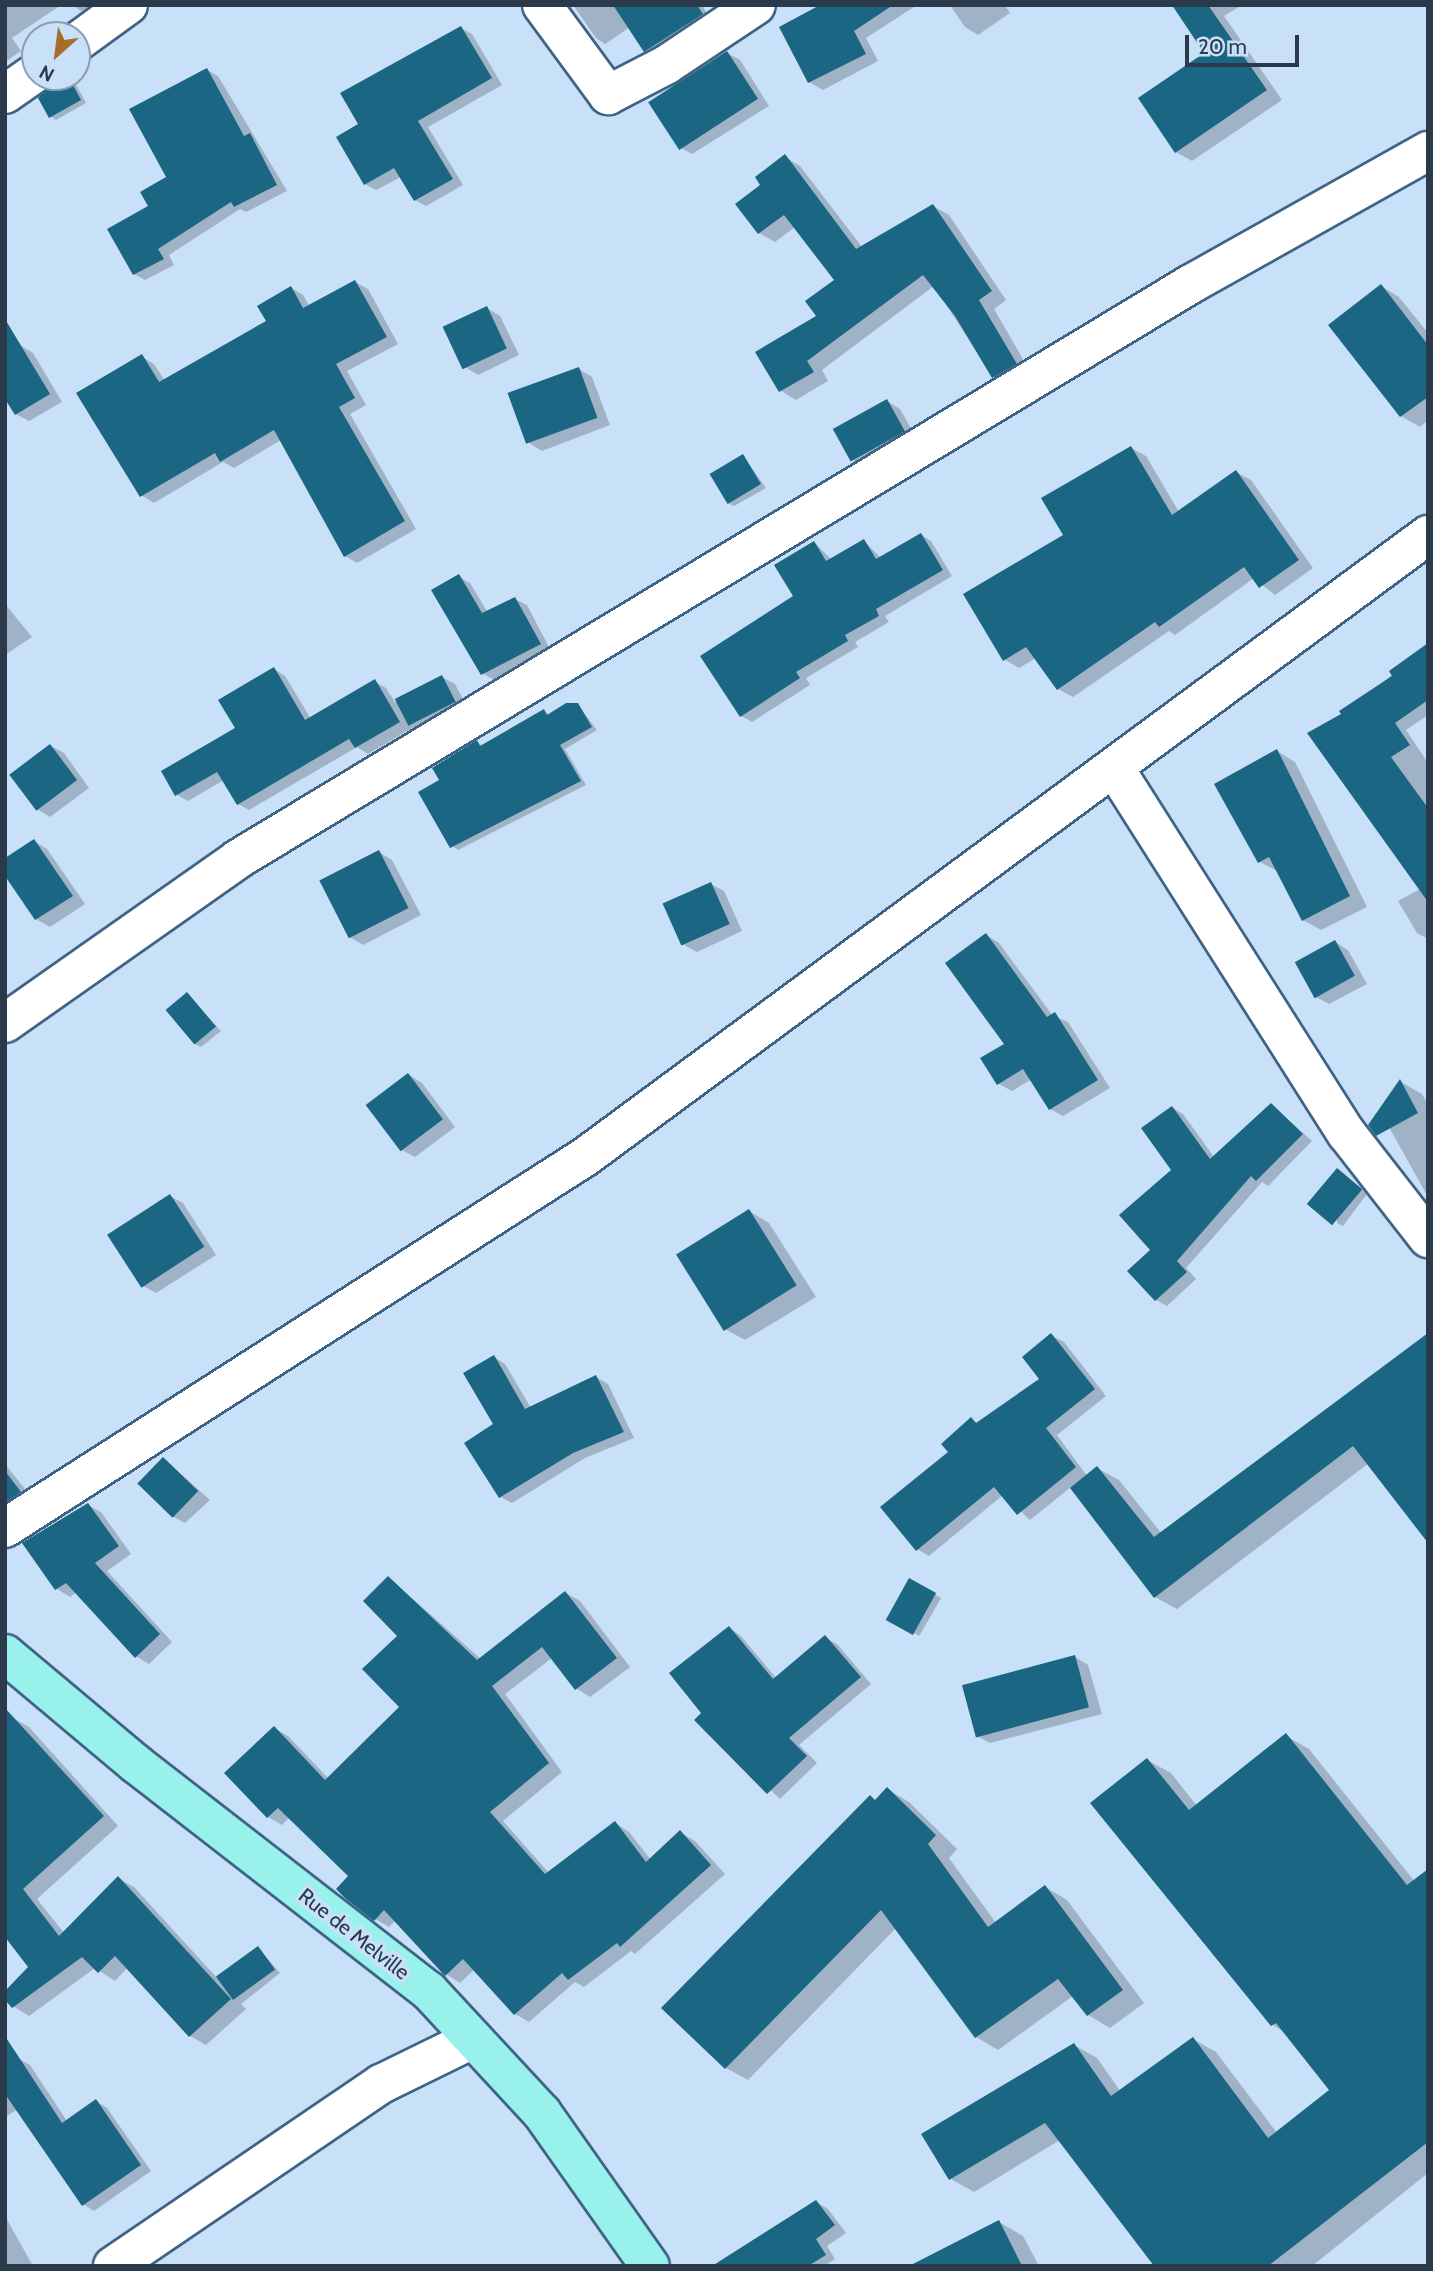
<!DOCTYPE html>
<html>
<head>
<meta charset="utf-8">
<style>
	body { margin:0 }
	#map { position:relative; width:1433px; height:2271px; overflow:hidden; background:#c8e0f8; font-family:Cabin,sans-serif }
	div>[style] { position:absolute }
	.shadow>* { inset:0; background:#0003; transform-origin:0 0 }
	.building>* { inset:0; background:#1b6682; transform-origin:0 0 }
	.roads { filter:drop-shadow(2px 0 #3f6385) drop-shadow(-2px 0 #3f6385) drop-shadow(0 2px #3f6385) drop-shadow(0 -2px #3f6385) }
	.minor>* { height:38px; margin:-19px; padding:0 19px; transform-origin:19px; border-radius:19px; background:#fff }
	.tertiary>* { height:38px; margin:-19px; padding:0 19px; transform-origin:19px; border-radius:19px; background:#fff }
	.primary>* { height:38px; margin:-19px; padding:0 19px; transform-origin:19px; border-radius:19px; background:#98f1ea }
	span { translate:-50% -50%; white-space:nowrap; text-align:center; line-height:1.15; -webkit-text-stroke:7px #c8e0f8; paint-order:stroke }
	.street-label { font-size:21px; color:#2a3a4a }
	.frame { position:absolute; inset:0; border:7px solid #2a3a4a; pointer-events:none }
	.north { position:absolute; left:21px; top:21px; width:70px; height:70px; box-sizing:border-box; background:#c8e0f8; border:2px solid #899eb2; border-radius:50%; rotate:208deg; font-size:19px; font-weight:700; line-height:28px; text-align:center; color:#2a3a4a }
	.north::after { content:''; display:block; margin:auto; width:24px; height:32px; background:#a66e2a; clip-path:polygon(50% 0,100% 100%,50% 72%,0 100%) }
	.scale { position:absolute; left:1185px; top:35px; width:114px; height:32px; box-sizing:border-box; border:4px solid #2a3a4a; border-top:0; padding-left:9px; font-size:21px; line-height:24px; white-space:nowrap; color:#2a3a4a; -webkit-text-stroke:5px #c8e0f8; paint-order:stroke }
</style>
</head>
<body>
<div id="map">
	<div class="shadow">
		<div style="clip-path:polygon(5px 5px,61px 5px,12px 38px,21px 51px,5px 62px)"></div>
		<div style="clip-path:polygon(72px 5px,103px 5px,88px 15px)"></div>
		<div style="clip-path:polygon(573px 5px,702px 5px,711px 20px,655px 56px,630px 27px,605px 44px,596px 38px)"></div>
		<div style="clip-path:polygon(824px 5px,917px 5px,866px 38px,878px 61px,823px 90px,809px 82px)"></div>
		<div style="clip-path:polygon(950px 5px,1005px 5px,1010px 13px,978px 35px,965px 27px)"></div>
		<div style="clip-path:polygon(1174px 5px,1242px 5px,1224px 16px,1282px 100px,1192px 161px,1176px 152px,1207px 54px)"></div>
		<div style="clip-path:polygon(461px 28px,472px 34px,502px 85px,428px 127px,463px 185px,426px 206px,415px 200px,401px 177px,376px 190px,365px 184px,361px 124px)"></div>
		<div style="clip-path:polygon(727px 53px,740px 60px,769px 106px,692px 154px,679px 147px)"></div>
		<div style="clip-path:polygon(207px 70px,218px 76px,287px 191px,246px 212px,240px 209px,169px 255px,174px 265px,145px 280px,134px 274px,150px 207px,168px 178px)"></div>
		<div style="clip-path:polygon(59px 77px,72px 77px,86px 103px,56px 120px,50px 116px)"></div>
		<div style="clip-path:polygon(785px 157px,800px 166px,862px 247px,933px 206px,949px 215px,1006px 300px,994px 309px,1031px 373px,1009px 386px,993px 377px,934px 286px,822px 370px,828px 381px,796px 400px,781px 391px,836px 280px,795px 227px,775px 242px,759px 233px,763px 186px)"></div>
		<div style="clip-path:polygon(355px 282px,368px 289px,398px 344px,347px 371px,366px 405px,350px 414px,416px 529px,357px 563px,345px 556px,281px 440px,234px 468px,223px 462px,154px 503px,141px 495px,142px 357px,154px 364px,165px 381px,268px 322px,291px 288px,303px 295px,310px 307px)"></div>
		<div style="clip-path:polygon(1381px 286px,1399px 297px,1428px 333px,1428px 420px,1420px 427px,1401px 416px,1331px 325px)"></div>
		<div style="clip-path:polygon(487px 308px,500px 316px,519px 355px,478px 375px,465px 367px)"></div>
		<div style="clip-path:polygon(20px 345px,33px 353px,62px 402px,29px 421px,16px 414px)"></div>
		<div style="clip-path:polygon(579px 369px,592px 377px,610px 425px,542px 451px,529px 443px)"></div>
		<div style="clip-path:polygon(887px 401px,900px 409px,917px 439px,866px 469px,853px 462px)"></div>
		<div style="clip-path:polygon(1131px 448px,1146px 456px,1179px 512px,1236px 472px,1251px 480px,1313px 568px,1275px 595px,1254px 578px,1175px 635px,1169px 631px,1073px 697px,1058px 689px,1036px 658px,1019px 668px,1004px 659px,1065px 536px)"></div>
		<div style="clip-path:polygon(743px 456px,766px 488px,734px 506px,728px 503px)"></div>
		<div style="clip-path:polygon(921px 535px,931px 541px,952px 576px,885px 616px,889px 622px,855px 642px,858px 647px,806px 678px,810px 685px,752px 722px,741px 716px,815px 543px,832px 560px,864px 541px,881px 558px)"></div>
		<div style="clip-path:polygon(459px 577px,470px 583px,488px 613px,515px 599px,527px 605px,551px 651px,494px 680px,482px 673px)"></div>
		<div style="clip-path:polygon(5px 604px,32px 637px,5px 655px)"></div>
		<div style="clip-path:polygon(1428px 645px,1428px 715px,1406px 730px,1428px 763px,1428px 939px,1417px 933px,1398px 901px,1420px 889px,1343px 715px)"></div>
		<div style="clip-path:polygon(274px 669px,285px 676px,311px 719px,375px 682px,386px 688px,395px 702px,442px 677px,455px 684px,468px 709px,425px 735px,412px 728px,368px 754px,357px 747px,249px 810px,238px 804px,224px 780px,188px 801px,177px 795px,237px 728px)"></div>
		<div style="clip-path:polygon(578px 705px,597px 730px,565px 749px,586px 785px,458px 850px,452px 846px,441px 781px,477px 742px,483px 746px,544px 711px,550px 715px)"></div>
		<div style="clip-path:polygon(51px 746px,64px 753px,89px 788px,50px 817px,37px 809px)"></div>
		<div style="clip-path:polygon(1277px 751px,1295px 762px,1367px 907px,1321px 930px,1303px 920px,1279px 872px,1260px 862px)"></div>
		<div style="clip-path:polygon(34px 841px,47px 849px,85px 904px,50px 927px,36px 919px,5px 873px)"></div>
		<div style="clip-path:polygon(379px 852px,392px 860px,421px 915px,363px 945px,350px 937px)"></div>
		<div style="clip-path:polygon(711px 884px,724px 891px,742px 931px,697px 952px,684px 945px)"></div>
		<div style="clip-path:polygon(986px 935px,999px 943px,1053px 1016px,1068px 1022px,1110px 1088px,1063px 1116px,1050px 1109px,1032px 1079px,1012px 1091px,999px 1084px,1006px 1044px)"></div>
		<div style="clip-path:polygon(1335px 942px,1348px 950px,1367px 984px,1329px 1004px,1316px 997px)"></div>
		<div style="clip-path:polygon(187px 994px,221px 1031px,201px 1047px,195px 1044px)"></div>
		<div style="clip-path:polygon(409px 1075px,422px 1083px,455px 1127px,415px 1157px,402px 1150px,368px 1106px)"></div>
		<div style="clip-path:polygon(1401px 1082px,1422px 1094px,1428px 1105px,1428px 1197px,1380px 1111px)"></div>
		<div style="clip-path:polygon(1272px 1105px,1312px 1141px,1268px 1186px,1262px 1182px,1186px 1268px,1196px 1279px,1167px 1306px,1156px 1300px,1152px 1250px,1173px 1170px,1173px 1108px,1183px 1114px,1214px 1157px)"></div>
		<div style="clip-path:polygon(1338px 1170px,1367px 1194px,1343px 1226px,1337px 1223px)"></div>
		<div style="clip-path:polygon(170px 1196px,183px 1203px,216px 1255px,156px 1293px,143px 1286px)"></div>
		<div style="clip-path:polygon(749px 1211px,769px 1223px,816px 1297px,745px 1340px,725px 1329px)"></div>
		<div style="clip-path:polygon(1428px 1335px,1369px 1463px,1177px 1609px,1155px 1597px,1071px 1487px,1030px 1520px,1003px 1495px,929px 1556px,917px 1549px,950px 1452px,971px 1420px,979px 1424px,1041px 1379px,1052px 1336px,1064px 1342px,1106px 1396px,1057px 1435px,1087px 1476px,1097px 1468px,1119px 1480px,1162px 1534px)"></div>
		<div style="clip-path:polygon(494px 1357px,505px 1364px,531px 1408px,596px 1377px,608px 1384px,634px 1438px,585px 1458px,512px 1503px,501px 1497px)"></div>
		<div style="clip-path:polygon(164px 1459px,210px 1500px,185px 1523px,172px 1516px)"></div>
		<div style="clip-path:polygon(5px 1464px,33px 1499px,5px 1512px)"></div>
		<div style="clip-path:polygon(88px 1505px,101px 1512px,131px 1554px,107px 1571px,172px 1642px,149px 1664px,136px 1656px,77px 1592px,70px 1597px,57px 1589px,24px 1544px)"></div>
		<div style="clip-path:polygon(389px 1578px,481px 1659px,566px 1593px,580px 1601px,630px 1667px,590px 1697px,576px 1688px,552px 1658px,505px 1694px,562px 1772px,503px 1821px,549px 1873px,615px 1823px,629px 1832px,651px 1860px,681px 1833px,695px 1841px,725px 1874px,635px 1954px,631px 1951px,584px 1987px,575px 1982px,529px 2022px,515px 2014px,475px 1969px,460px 1983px,446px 1974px,396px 1920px,389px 1927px,375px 1919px,351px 1876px,290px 1817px,282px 1825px,268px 1817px,274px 1728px,288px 1736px,329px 1779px,401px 1707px,400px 1636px)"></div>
		<div style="left:910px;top:1580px;width:36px;height:44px;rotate:30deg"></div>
		<div style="clip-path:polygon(729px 1628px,740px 1635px,777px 1679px,825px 1638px,837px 1644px,871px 1684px,799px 1745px,817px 1763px,780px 1799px,696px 1720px,704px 1713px)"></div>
		<div style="clip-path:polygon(1075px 1657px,1088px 1665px,1102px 1714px,990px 1743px,977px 1736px)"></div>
		<div style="clip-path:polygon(13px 1718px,29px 1727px,118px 1826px,37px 1899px,64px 1933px,118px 1878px,134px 1887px,218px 1979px,258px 1948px,280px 1973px,241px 2004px,246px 2009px,206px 2045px,190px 2036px,128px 1967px,115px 1981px,95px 1968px,29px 2016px,13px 2006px,31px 1967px,5px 1934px)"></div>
		<div style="clip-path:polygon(1286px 1736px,1309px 1749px,1415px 1882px,1428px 1872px,1428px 2173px,1312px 2266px,1155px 2266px,1060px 2140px,974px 2192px,951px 2179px,1074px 2045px,1097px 2058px,1121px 2092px,1193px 2039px,1216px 2052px,1277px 2133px,1332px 2090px,1285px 2033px,1273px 2025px,1093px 1804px,1147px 1760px,1171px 1773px,1197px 1806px)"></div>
		<div style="clip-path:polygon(887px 1789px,909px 1802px,957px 1849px,949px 1858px,996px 1923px,1045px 1887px,1067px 1900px,1144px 2003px,1110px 2028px,1088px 2015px,1073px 1996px,998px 2050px,976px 2037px,896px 1928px,748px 2080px,726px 2068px,876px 1801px)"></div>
		<div style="clip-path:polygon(19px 2059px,30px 2065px,67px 2121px,96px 2101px,107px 2108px,151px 2171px,94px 2211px,83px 2204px,18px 2109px,5px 2117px,5px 2069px)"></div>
		<div style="clip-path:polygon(816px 2202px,828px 2209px,846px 2233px,827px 2246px,835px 2259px,824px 2266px,724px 2266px)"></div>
		<div style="clip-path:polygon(5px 2216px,33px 2266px,5px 2266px)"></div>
		<div style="clip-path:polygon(999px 2222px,1023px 2236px,1039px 2266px,913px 2266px)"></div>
	</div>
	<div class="building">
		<div style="clip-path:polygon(613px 5px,697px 5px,703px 14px,644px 52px)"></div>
		<div style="clip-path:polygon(820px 5px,893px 5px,854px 31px,866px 54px,808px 83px,779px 27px)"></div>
		<div style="clip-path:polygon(1172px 5px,1208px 5px,1267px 90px,1175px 153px,1138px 98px,1204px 53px)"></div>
		<div style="clip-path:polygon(461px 26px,492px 78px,418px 121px,453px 179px,414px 201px,394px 168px,364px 185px,336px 137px,358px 124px,340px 93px)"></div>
		<div style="left:727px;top:51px;width:57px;height:94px;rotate:57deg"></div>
		<div style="clip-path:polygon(207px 68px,244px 136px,250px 133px,277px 185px,234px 207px,231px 202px,158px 249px,164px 259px,133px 275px,107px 229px,148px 206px,140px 192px,166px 177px,129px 109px)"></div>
		<div style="clip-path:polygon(56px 77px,69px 77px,81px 100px,49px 118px,38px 98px)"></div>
		<div style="clip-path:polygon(785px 154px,856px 249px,933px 204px,992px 291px,979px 300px,1017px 364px,992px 378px,955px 316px,923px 275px,807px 361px,814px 372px,779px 392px,755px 352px,816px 316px,805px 301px,834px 280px,784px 215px,758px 234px,735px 204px,760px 185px,755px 177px)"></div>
		<div style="clip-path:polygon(355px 280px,387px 337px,336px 364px,355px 398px,339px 407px,405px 521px,344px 557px,274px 430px,220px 462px,215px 453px,140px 497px,76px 393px,142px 354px,159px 382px,266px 321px,257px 306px,291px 286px,303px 308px)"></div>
		<div style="clip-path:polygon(1381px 284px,1428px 345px,1428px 397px,1400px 417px,1328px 325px)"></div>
		<div style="left:487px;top:306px;width:47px;height:49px;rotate:65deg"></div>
		<div style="clip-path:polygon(5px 319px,50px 394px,15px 415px,5px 399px)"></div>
		<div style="left:579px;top:367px;width:54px;height:76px;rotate:70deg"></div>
		<div style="left:887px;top:399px;width:37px;height:62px;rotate:61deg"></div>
		<div style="clip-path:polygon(1131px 446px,1172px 515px,1236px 470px,1299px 560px,1259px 588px,1244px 567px,1159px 627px,1155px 622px,1057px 690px,1026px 647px,1003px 661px,963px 594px,1063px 535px,1041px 498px)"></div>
		<div style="left:743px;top:454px;width:35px;height:39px;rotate:59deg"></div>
		<div style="clip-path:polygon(921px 533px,943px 570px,876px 609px,879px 616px,845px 635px,848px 641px,796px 672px,800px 678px,740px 717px,700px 656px,793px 596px,774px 565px,814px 541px,826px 561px,864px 539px,876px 559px)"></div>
		<div style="clip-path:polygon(459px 574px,482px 613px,515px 597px,541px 644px,481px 675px,431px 590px)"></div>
		<div style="clip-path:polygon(1428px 643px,1428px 700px,1395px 723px,1410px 745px,1391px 757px,1428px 808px,1428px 902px,1307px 733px,1341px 714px,1339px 711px,1392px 676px,1389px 671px)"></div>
		<div style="clip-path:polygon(274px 667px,305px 720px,375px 679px,400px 722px,355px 748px,349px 739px,237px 805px,217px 772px,175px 796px,161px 771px,235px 728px,218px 700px)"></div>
		<div style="left:442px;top:675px;width:30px;height:53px;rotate:63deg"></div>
		<div style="clip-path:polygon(566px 703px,578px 703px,592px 727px,560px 745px,581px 781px,450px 848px,418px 792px,439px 780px,432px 768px,477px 740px,480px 746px,544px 709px,547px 715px)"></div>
		<div style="left:50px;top:744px;width:45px;height:51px;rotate:53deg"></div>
		<div style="clip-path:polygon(1277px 749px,1350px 896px,1302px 921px,1269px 857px,1258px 863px,1214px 784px)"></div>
		<div style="clip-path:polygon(34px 839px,73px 896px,35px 920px,5px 876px,5px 858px)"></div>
		<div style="left:379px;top:850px;width:65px;height:67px;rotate:63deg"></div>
		<div style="left:711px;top:882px;width:46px;height:53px;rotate:66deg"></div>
		<div style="clip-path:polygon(986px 933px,1047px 1017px,1055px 1012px,1098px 1080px,1049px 1110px,1023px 1069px,997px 1085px,980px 1058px,1004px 1044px,945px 963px)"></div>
		<div style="left:1335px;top:940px;width:41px;height:46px;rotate:61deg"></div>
		<div style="left:187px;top:992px;width:45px;height:28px;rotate:50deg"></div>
		<div style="left:408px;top:1073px;width:58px;height:53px;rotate:53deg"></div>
		<div style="clip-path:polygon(1400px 1079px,1418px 1113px,1376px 1136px,1368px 1125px)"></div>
		<div style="clip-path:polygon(1271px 1103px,1303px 1134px,1256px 1181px,1251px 1176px,1177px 1261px,1187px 1272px,1155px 1301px,1127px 1271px,1150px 1250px,1119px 1215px,1171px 1170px,1141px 1128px,1172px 1106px,1210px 1159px)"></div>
		<div style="left:1337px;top:1168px;width:33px;height:47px;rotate:40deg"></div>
		<div style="left:170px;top:1194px;width:63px;height:75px;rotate:57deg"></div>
		<div style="left:749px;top:1209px;width:90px;height:86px;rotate:58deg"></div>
		<div style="clip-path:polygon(1051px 1333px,1095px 1389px,1046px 1428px,1076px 1467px,1017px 1515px,994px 1487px,916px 1551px,880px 1507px,948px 1452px,941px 1444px,971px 1417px,976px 1423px,1039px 1379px,1022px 1357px)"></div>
		<div style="clip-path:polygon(1428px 1333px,1428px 1543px,1353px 1446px,1154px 1598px,1070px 1488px,1097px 1466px,1154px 1537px)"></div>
		<div style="clip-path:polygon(494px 1355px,525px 1409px,596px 1375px,624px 1432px,573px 1453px,499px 1498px,464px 1443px,493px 1424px,463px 1373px)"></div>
		<div style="left:163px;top:1457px;width:49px;height:37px;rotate:44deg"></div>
		<div style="clip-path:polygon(5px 1471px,21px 1492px,5px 1502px)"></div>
		<div style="clip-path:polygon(88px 1503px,119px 1546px,95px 1563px,160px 1634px,135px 1658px,66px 1583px,55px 1590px,22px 1543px)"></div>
		<div style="clip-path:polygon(388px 1576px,477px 1660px,565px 1591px,617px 1658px,575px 1690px,542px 1647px,492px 1686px,549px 1763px,490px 1812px,545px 1874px,615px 1821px,646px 1862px,680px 1830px,711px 1865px,620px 1947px,617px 1943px,568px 1980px,562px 1973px,514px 2015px,463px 1959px,445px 1976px,384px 1910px,374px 1921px,346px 1899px,336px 1889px,348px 1876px,278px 1808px,267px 1818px,224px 1773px,274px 1726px,325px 1780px,399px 1707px,362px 1669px,397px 1636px,363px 1601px)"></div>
		<div style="left:909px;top:1578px;width:31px;height:48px;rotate:29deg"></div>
		<div style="clip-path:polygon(729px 1626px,773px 1679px,825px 1635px,861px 1677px,789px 1738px,807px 1756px,767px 1794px,694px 1720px,701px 1713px,669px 1673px)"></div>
		<div style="left:1075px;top:1655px;width:54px;height:117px;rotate:75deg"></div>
		<div style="clip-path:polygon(5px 1708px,104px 1816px,23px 1889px,59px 1936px,118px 1876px,231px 1999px,189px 2037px,115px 1956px,98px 1973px,82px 1957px,12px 2008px,5px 2000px,5px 1991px,28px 1967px,5px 1937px)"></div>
		<div style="clip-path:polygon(1286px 1733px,1407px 1885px,1428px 1869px,1428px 2142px,1268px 2266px,1154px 2266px,1045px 2123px,949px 2180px,921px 2134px,1074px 2043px,1111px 2096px,1193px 2037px,1268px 2138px,1329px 2090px,1276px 2023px,1271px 2026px,1090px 1803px,1147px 1758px,1189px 1810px)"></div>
		<div style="clip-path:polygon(887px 1787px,936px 1835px,928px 1844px,988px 1927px,1045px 1885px,1123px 1990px,1087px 2016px,1058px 1979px,975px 2038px,881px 1910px,725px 2069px,661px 2008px,870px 1795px,875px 1800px)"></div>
		<div style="left:258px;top:1946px;width:29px;height:52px;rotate:54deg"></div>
		<div style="clip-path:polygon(5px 2036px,62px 2123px,96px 2099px,141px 2165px,82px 2206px,5px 2094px)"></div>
		<div style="clip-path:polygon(816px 2200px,835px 2225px,816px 2239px,826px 2255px,808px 2266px,712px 2266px)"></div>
		<div style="clip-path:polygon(999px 2220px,1022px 2266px,909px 2266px)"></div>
	</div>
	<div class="roads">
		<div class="minor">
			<div style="left:542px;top:5px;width:112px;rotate:53.7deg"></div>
			<div style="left:608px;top:95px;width:65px;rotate:-27.3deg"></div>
			<div style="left:666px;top:65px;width:108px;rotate:-33.7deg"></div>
			<div style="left:77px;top:42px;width:63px;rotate:-36deg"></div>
			<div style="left:5px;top:94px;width:37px;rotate:-35deg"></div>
			<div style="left:1115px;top:769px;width:432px;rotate:57.6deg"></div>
			<div style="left:1347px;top:1134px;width:132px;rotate:52.1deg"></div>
			<div style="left:5px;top:1023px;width:285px;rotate:-35.1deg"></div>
			<div style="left:238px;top:859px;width:1113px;rotate:-31.11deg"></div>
			<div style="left:1191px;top:284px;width:272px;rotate:-29.3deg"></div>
			<div style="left:5px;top:1528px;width:689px;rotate:-32.61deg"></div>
			<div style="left:585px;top:1157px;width:1048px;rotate:-36.42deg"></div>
		</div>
		<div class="tertiary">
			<div style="left:113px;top:2266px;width:324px;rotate:-34.2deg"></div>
			<div style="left:381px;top:2084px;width:102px;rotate:-26.1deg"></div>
		</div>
		<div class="primary">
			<div style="left:5px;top:1654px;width:171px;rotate:40deg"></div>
			<div style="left:136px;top:1764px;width:371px;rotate:37.8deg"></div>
			<div style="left:429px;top:1991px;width:166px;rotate:47.2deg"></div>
			<div style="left:542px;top:2113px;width:187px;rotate:54.8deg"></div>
		</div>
	</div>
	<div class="street-label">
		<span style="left:354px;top:1934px;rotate:38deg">Rue de Melville</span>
	</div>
	<div class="frame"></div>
	<div class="north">N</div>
	<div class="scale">20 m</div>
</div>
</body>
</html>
